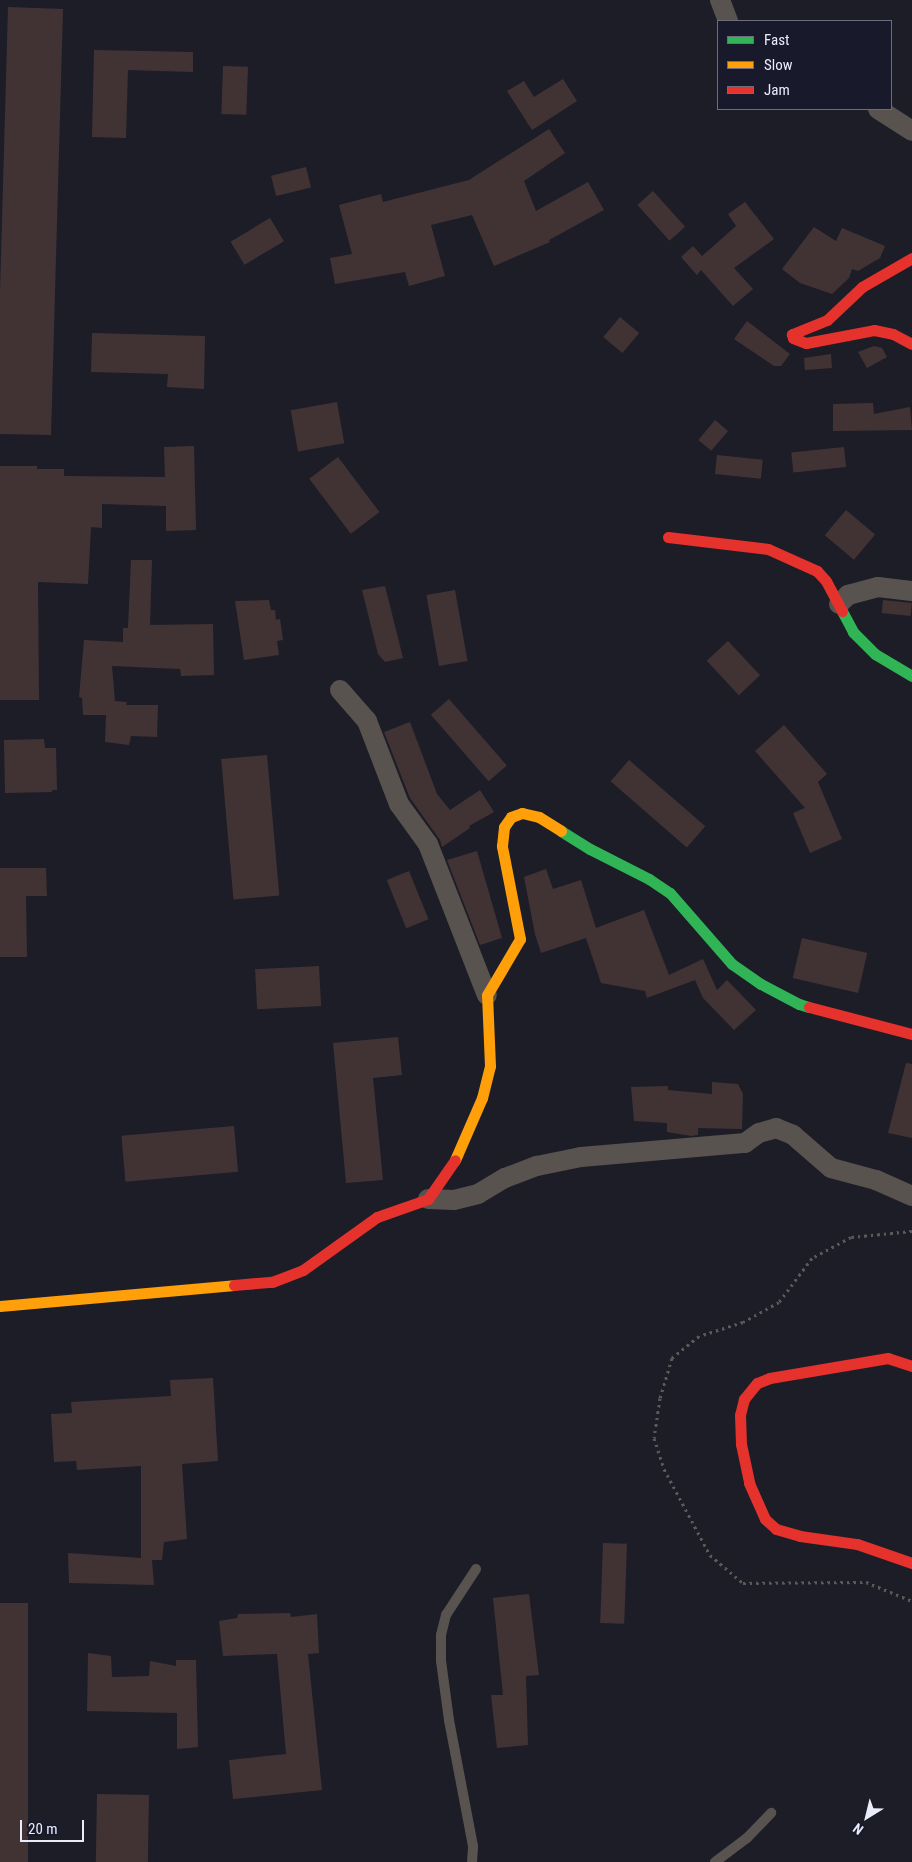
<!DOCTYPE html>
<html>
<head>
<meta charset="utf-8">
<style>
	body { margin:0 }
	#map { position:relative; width:912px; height:1862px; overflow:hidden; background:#1d1d28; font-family:"Roboto Condensed",sans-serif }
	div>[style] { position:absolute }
	.building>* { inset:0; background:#413334; transform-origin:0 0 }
	.path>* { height:3px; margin-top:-1.5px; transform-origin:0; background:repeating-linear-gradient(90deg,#5e5958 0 2.5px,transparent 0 6.5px) }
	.lane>* { height:10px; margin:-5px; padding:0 5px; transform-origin:5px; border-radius:5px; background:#59534f }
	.street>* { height:20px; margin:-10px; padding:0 10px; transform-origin:10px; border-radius:10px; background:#59534f }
	.fast>* { height:11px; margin:-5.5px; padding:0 5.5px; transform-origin:5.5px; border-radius:5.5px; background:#30b455 }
	.slow>* { height:11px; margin:-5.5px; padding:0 5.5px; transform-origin:5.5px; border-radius:5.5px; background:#ff9f0a }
	.jam>* { height:11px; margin:-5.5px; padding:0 5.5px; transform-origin:5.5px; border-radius:5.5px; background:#e5322d }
	span { translate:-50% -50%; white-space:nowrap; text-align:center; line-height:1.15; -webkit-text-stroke:4px #19192c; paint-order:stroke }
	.legend { position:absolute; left:717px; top:20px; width:175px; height:90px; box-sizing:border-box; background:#19192c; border:1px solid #6d6d7e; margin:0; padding:6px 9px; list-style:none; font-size:15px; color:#ebecf9 }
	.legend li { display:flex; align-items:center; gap:10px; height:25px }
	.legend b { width:25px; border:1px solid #6d6d7e }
	.north { position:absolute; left:842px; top:1792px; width:50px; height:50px; -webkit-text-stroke:4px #19192c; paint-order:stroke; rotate:216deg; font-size:14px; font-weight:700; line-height:20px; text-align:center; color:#ebecf9 }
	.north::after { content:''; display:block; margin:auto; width:18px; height:22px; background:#ebecf9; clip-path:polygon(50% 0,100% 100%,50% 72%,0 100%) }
	.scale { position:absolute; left:20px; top:1820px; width:64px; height:22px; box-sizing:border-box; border:2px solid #ebecf9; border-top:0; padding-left:6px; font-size:15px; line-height:18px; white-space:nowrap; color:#ebecf9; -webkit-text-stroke:4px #19192c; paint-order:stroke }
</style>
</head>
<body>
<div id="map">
	<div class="building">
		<div style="clip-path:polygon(8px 7px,63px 9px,51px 435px,0 434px,0 292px)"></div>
		<div style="clip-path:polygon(94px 50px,193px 52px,193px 72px,128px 70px,126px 138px,92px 137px)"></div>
		<div style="left:223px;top:66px;width:25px;height:48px;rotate:2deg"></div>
		<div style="clip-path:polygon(563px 79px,577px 101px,532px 130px,507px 91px,524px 81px,534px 97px)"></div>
		<div style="clip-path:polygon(549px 129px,565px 153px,524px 181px,536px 211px,588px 182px,604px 210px,549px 240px,550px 242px,494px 266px,472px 215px,431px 225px,445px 276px,409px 286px,405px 272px,335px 284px,330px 258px,352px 254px,339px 205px,381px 194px,383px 202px,469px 180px)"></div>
		<div style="left:306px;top:167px;width:21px;height:36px;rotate:76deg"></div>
		<div style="left:653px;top:191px;width:48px;height:21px;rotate:48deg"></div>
		<div style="clip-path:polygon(745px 202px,774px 239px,734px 268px,753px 289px,733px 306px,701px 270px,697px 275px,681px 257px,693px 246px,702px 256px,736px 226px,728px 214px)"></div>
		<div style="left:270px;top:218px;width:27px;height:46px;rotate:59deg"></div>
		<div style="clip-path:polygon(814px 227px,836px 241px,842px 228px,885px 246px,880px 258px,858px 271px,852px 269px,849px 278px,832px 294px,800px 283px,782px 269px)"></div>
		<div style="left:620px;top:317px;width:25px;height:26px;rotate:40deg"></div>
		<div style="clip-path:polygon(747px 321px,790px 354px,781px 366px,774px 366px,734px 339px)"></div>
		<div style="clip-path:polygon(92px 333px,205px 336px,204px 389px,167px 387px,168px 374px,91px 372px)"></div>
		<div style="clip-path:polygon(874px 346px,882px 348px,887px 357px,867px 368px,858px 352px)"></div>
		<div style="clip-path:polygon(831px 354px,832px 368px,805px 370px,804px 358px)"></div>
		<div style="left:337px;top:402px;width:42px;height:47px;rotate:80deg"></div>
		<div style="clip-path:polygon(873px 403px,874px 414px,910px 407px,912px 430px,833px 431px,833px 404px)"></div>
		<div style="left:715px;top:420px;width:17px;height:26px;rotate:40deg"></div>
		<div style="clip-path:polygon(194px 446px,196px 530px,166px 531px,166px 506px,102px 504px,102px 528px,91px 527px,88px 584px,38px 582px,39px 700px,0 700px,0 466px,37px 466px,37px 469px,64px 469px,64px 476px,165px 477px,164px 447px)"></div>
		<div style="left:844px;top:447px;width:20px;height:53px;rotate:84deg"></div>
		<div style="left:717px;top:455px;width:46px;height:19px;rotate:6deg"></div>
		<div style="left:338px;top:457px;width:69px;height:36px;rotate:53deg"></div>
		<div style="left:846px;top:510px;width:38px;height:33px;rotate:40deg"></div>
		<div style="clip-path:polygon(131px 560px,152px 560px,150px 625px,213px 624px,214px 675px,181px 676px,180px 669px,112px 666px,115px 701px,127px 702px,126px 705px,158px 705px,157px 737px,131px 736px,129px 745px,105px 742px,106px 715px,83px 715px,82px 698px,79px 697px,84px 640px,123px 642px,123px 628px,128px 628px)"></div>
		<div style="clip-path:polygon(385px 586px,403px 658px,385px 662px,378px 654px,362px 590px)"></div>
		<div style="left:455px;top:590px;width:72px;height:29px;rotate:80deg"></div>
		<div style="clip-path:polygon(269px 600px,271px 610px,275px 610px,276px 620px,280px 619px,283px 640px,277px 641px,279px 655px,244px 660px,235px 601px)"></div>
		<div style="left:883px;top:600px;width:29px;height:13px;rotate:6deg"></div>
		<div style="left:728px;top:641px;width:47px;height:29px;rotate:47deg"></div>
		<div style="left:449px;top:699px;width:88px;height:24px;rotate:49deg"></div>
		<div style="clip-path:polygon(410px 722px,437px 794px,450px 810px,480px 790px,494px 812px,469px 826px,470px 828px,442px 847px,440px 840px,410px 798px,384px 732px)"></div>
		<div style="clip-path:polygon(784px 725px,827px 774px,818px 782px,842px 839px,810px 853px,793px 813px,805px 808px,755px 751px)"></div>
		<div style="clip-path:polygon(44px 739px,45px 748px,56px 748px,57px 790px,52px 790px,52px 792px,5px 793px,4px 740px)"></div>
		<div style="left:267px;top:755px;width:141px;height:46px;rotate:85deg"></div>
		<div style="left:629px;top:760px;width:101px;height:28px;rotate:41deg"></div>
		<div style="clip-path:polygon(477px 851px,502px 938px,480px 945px,447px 860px)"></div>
		<div style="clip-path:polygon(0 868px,46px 868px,47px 896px,26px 896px,27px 957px,0 957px)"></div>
		<div style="clip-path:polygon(546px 869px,553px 889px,581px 880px,596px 928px,644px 910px,669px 975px,703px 959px,717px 990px,727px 980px,756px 1010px,734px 1030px,703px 998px,695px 980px,647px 998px,645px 991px,601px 983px,586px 938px,541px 953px,535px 934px,524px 877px)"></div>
		<div style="left:409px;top:871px;width:52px;height:24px;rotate:68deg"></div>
		<div style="left:802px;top:938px;width:67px;height:41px;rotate:13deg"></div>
		<div style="left:319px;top:966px;width:40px;height:64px;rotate:87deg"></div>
		<div style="clip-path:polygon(398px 1037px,402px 1075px,373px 1078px,383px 1180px,346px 1183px,333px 1043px)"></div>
		<div style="clip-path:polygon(906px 1063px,912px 1064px,912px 1138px,888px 1133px)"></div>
		<div style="clip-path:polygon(712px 1082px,738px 1084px,743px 1094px,742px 1129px,698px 1128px,698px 1135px,691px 1136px,667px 1132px,667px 1123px,634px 1121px,631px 1087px,668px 1086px,668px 1090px,712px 1094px)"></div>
		<div style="left:234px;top:1126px;width:46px;height:113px;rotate:85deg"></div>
		<div style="clip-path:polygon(213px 1378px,218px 1461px,182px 1464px,187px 1539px,164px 1542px,162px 1560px,152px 1560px,154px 1585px,69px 1583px,68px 1553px,141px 1558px,141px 1466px,77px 1470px,76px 1461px,54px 1462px,51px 1414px,72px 1413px,71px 1402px,171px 1396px,170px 1380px)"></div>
		<div style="left:603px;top:1543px;width:24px;height:80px;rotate:2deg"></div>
		<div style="clip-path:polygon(529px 1594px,539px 1675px,526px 1676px,528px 1745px,497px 1748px,491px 1695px,503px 1695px,493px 1598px)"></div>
		<div style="left:0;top:1603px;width:28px;height:259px"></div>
		<div style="clip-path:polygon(290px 1613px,291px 1617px,317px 1614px,319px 1653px,308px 1654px,322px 1790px,233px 1799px,229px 1760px,286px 1754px,277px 1654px,223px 1656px,219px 1621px,237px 1618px,238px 1614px)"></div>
		<div style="clip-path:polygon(88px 1653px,111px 1656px,112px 1677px,149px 1676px,150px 1661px,176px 1666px,176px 1660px,196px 1660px,198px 1747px,177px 1749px,177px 1713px,87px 1711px)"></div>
		<div style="left:97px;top:1794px;width:52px;height:68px;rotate:1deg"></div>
	</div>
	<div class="path">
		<div style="left:912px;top:1231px;width:61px;rotate:174.4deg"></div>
		<div style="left:851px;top:1237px;width:44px;rotate:151.7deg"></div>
		<div style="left:812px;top:1258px;width:55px;rotate:126.9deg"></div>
		<div style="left:779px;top:1302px;width:41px;rotate:150.9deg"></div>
		<div style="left:743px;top:1322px;width:46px;rotate:162.3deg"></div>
		<div style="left:699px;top:1336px;width:35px;rotate:141deg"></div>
		<div style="left:672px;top:1358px;width:42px;rotate:106.7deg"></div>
		<div style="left:660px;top:1398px;width:40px;rotate:98.5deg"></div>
		<div style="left:654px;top:1438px;width:33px;rotate:72deg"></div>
		<div style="left:664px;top:1469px;width:98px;rotate:61.9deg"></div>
		<div style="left:710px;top:1555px;width:43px;rotate:40.3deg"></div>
		<div style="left:743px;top:1583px;width:123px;rotate:-0.5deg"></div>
		<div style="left:866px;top:1582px;width:50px;rotate:22.4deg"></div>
	</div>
	<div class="lane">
		<div style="left:472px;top:1862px;width:16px;rotate:-86deg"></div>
		<div style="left:473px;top:1846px;width:128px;rotate:-100.8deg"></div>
		<div style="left:449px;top:1720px;width:60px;rotate:-97.7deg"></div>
		<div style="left:441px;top:1661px;width:26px;rotate:-90deg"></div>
		<div style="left:441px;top:1635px;width:21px;rotate:-76deg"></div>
		<div style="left:446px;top:1615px;width:55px;rotate:-56.9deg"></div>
		<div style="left:715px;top:1862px;width:40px;rotate:-37deg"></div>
		<div style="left:747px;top:1838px;width:35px;rotate:-46deg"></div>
	</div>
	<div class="street">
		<div style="left:720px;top:0;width:22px;rotate:69deg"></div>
		<div style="left:878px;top:109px;width:40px;rotate:32.9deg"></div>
		<div style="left:839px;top:604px;width:13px;rotate:-45deg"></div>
		<div style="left:848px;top:595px;width:31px;rotate:-15deg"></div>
		<div style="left:878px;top:587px;width:34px;rotate:7deg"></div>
		<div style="left:340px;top:690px;width:41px;rotate:48.9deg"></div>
		<div style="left:367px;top:721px;width:89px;rotate:68.9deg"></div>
		<div style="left:399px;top:804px;width:49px;rotate:54.1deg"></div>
		<div style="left:428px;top:844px;width:162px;rotate:68.7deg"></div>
		<div style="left:428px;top:1199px;width:26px;rotate:2deg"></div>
		<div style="left:454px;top:1200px;width:25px;rotate:-14deg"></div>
		<div style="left:478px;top:1194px;width:31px;rotate:-31deg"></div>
		<div style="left:505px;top:1178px;width:34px;rotate:-21deg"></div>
		<div style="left:537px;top:1166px;width:45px;rotate:-11.6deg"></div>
		<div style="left:581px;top:1157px;width:165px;rotate:-4.9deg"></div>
		<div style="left:745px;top:1143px;width:17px;rotate:-36deg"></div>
		<div style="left:759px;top:1133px;width:18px;rotate:-16deg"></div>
		<div style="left:776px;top:1128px;width:18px;rotate:22deg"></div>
		<div style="left:793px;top:1135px;width:50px;rotate:41deg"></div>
		<div style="left:831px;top:1168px;width:47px;rotate:14.9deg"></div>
		<div style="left:876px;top:1180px;width:39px;rotate:24deg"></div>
	</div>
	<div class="fast">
		<div style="left:842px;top:611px;width:24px;rotate:62deg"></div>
		<div style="left:853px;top:632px;width:31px;rotate:45deg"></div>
		<div style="left:875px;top:654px;width:43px;rotate:30.7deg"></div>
		<div style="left:561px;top:831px;width:34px;rotate:32deg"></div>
		<div style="left:590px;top:849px;width:66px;rotate:27deg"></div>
		<div style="left:649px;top:879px;width:25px;rotate:34deg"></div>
		<div style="left:670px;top:893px;width:94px;rotate:48.9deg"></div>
		<div style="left:732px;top:964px;width:35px;rotate:35deg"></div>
		<div style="left:761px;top:984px;width:43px;rotate:27.8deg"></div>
		<div style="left:799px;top:1004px;width:10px;rotate:17deg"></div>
	</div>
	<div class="slow">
		<div style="left:455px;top:1160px;width:68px;rotate:-66.5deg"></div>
		<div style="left:482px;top:1098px;width:33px;rotate:-76deg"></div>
		<div style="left:490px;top:1066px;width:71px;rotate:-92.4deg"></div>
		<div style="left:487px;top:995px;width:65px;rotate:-59.5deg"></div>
		<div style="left:520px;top:939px;width:95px;rotate:-101deg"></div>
		<div style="left:502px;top:846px;width:19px;rotate:-84deg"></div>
		<div style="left:504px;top:827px;width:12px;rotate:-55deg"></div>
		<div style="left:511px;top:817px;width:12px;rotate:-20deg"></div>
		<div style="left:522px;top:813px;width:17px;rotate:13deg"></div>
		<div style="left:539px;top:817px;width:26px;rotate:32deg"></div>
		<div style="left:0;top:1306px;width:235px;rotate:-5.1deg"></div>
	</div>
	<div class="jam">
		<div style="left:912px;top:258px;width:58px;rotate:149.9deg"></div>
		<div style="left:862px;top:287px;width:48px;rotate:136.7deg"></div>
		<div style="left:827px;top:320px;width:38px;rotate:158deg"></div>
		<div style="left:792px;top:334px;width:4px;rotate:76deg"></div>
		<div style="left:793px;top:338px;width:14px;rotate:21deg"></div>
		<div style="left:806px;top:343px;width:69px;rotate:-10.8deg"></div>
		<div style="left:874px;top:330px;width:19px;rotate:12deg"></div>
		<div style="left:893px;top:334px;width:21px;rotate:28deg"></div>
		<div style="left:668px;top:537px;width:101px;rotate:6.8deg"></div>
		<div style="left:768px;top:549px;width:54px;rotate:24.2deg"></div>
		<div style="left:817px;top:571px;width:13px;rotate:48deg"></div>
		<div style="left:826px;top:581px;width:34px;rotate:62deg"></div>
		<div style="left:809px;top:1007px;width:106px;rotate:14.7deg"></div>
		<div style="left:234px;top:1285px;width:38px;rotate:-5deg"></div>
		<div style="left:272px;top:1282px;width:33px;rotate:-21deg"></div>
		<div style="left:303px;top:1270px;width:91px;rotate:-35.6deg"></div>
		<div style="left:377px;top:1217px;width:54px;rotate:-19.4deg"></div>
		<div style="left:428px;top:1199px;width:47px;rotate:-55.3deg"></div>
		<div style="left:912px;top:1366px;width:25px;rotate:-162deg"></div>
		<div style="left:888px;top:1358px;width:120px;rotate:170.4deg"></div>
		<div style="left:770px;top:1378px;width:14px;rotate:159deg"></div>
		<div style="left:757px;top:1383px;width:21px;rotate:129deg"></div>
		<div style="left:744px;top:1399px;width:16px;rotate:104deg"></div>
		<div style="left:740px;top:1415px;width:29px;rotate:88deg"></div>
		<div style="left:741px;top:1444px;width:40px;rotate:78deg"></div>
		<div style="left:749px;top:1483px;width:39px;rotate:66deg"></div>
		<div style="left:765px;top:1519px;width:15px;rotate:42deg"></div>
		<div style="left:776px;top:1529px;width:25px;rotate:16deg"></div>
		<div style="left:800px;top:1536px;width:58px;rotate:8deg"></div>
		<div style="left:857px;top:1544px;width:58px;rotate:19.1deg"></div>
	</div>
	<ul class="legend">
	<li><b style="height:6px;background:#30b455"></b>Fast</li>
	<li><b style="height:6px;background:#ff9f0a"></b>Slow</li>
	<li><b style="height:6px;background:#e5322d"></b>Jam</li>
	</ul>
	<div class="north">N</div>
	<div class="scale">20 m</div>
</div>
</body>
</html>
